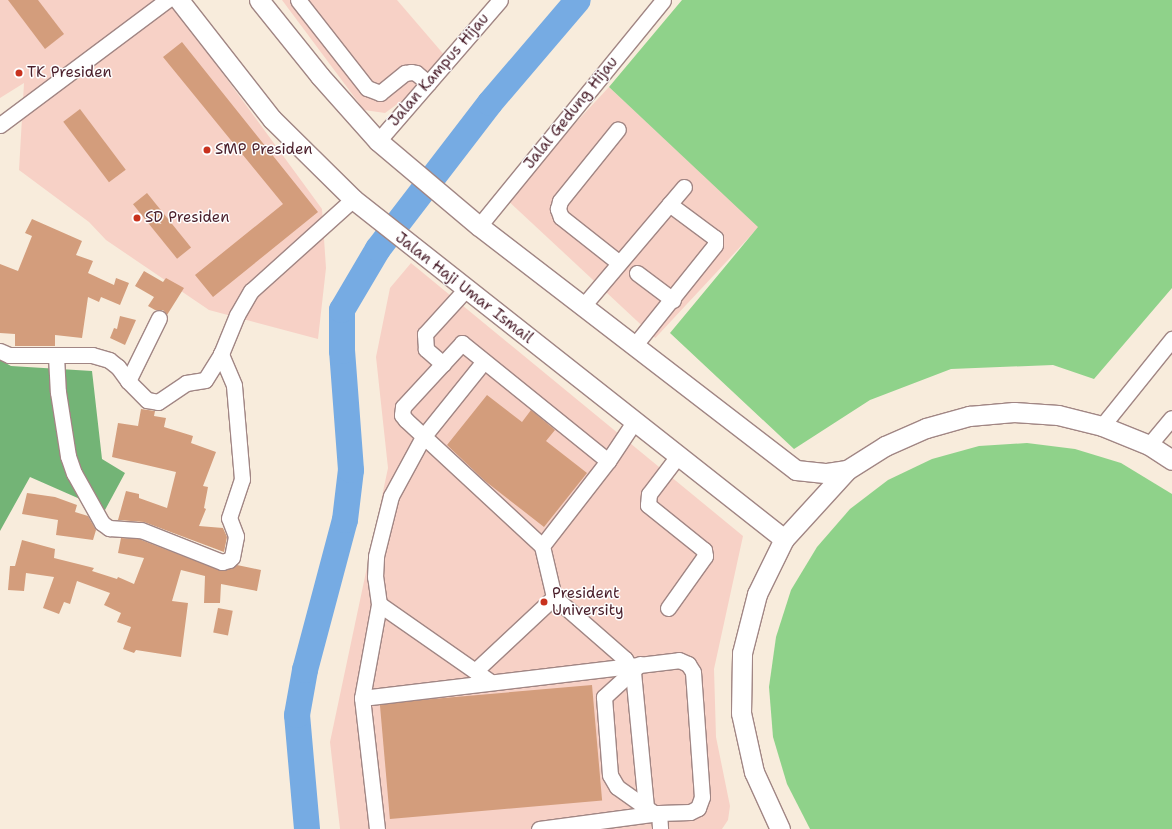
<!DOCTYPE html>
<html>
<head>
<meta charset="utf-8">
<style>
	body { margin:0 }
	#map { position:relative; width:1172px; height:829px; overflow:hidden; background:#f8ecdc; font-family:"Shantell Sans",sans-serif }
	div>[style] { position:absolute }
	.built>* { inset:0; background:#f7d1c6; transform-origin:0 0 }
	.green>* { inset:0; background:#8fd28a }
	.forest>* { inset:0; background:#73b476 }
	.river>* { height:26px; margin:-13px; padding:0 13px; transform-origin:13px; border-radius:13px; background:#76abe3 }
	.building>* { inset:0; background:#d39d7c; transform-origin:0 0 }
	.roads { filter:drop-shadow(1px 0 #a18684) drop-shadow(-1px 0 #a18684) drop-shadow(0 1px #a18684) drop-shadow(0 -1px #a18684) }
	.minor>* { height:15px; margin:-7.5px; padding:0 7.5px; transform-origin:7.5px; border-radius:7.5px; background:#fff }
	.major>* { height:19px; margin:-9.5px; padding:0 9.5px; transform-origin:9.5px; border-radius:9.5px; background:#fff }
	.dots>* { width:11px; height:11px; translate:-50% -50%; box-sizing:border-box; border:2px solid #fff; border-radius:50% }
	span { translate:-50% -50%; white-space:nowrap; text-align:center; line-height:1.15; -webkit-text-stroke:3px #fff; paint-order:stroke }
	.street-label { font-size:15px; color:#4a1f2b }
	.poi-label { font-size:15px; color:#4a1f2b }
	.left { translate:0 -50%; text-align:left }
</style>
</head>
<body>
<div id="map">
	<div class="built">
		<div style="clip-path:polygon(0 0,169px 0,322px 209px,326px 268px,318px 339px,209px 310px,106px 240px,89px 222px,19px 170px,24px 83px,0 98px)"></div>
		<div style="clip-path:polygon(282px 0,397px 0,452px 64px,385px 113px,364px 110px)"></div>
		<div style="left:609px;top:87px;width:205px;height:152px;rotate:43deg"></div>
		<div style="clip-path:polygon(411px 263px,743px 536px,714px 669px,716px 737px,730px 806px,728px 820px,722px 829px,340px 829px,330px 742px,388px 468px,376px 357px,390px 288px)"></div>
	</div>
	<div class="green">
		<div style="clip-path:polygon(682px 0,1172px 0,1172px 288px,1094px 379px,1053px 365px,951px 369px,870px 400px,794px 449px,670px 333px,758px 227px,609px 87px)"></div>
		<div style="clip-path:polygon(1027px 443px,1075px 449px,1121px 463px,1172px 494px,1172px 829px,810px 829px,787px 784px,773px 737px,769px 687px,776px 637px,791px 590px,817px 547px,850px 509px,888px 480px,932px 459px,979px 446px)"></div>
	</div>
	<div class="forest">
		<div style="clip-path:polygon(0 360px,11px 366px,92px 371px,102px 459px,125px 473px,105px 510px,30px 477px,0 531px)"></div>
	</div>
	<div class="river">
		<div style="left:307px;top:829px;width:114px;rotate:-95deg"></div>
		<div style="left:297px;top:715px;width:46px;rotate:-79.9deg"></div>
		<div style="left:305px;top:670px;width:155px;rotate:-75.1deg"></div>
		<div style="left:345px;top:520px;width:50px;rotate:-83.2deg"></div>
		<div style="left:351px;top:470px;width:119px;rotate:-94.3deg"></div>
		<div style="left:342px;top:351px;width:41px;rotate:-90deg"></div>
		<div style="left:342px;top:310px;width:71px;rotate:-59.5deg"></div>
		<div style="left:378px;top:249px;width:184px;rotate:-52.5deg"></div>
		<div style="left:490px;top:103px;width:135px;rotate:-49.5deg"></div>
	</div>
	<div class="building">
		<div style="clip-path:polygon(8px 0,38px 0,64px 34px,45px 49px)"></div>
		<div style="clip-path:polygon(182px 42px,318px 212px,213px 297px,195px 275px,283px 204px,163px 57px)"></div>
		<div style="left:80px;top:109px;width:76px;height:21px;rotate:53deg"></div>
		<div style="left:147px;top:193px;width:70px;height:18px;rotate:51deg"></div>
		<div style="clip-path:polygon(32px 219px,82px 241px,76px 255px,93px 261px,88px 273px,114px 285px,116px 278px,129px 283px,120px 305px,101px 297px,99px 302px,88px 297px,82px 338px,55px 335px,55px 346px,15px 346px,15px 334px,0 333px,0 264px,18px 271px,32px 236px,25px 233px)"></div>
		<div style="clip-path:polygon(144px 271px,163px 282px,166px 278px,184px 288px,167px 315px,163px 310px,155px 310px,148px 306px,154px 297px,135px 286px)"></div>
		<div style="clip-path:polygon(120px 316px,136px 320px,125px 345px,110px 338px,114px 328px,117px 329px)"></div>
		<div style="clip-path:polygon(487px 395px,522px 422px,531px 410px,555px 430px,546px 441px,587px 473px,544px 527px,485px 481px,447px 445px)"></div>
		<div style="clip-path:polygon(141px 409px,155px 411px,154px 416px,166px 418px,164px 427px,193px 436px,191px 443px,216px 452px,203px 486px,208px 487px,204px 508px,206px 509px,199px 526px,223px 528px,227px 537px,224px 552px,144px 522px,118px 520px,126px 491px,139px 494px,139px 498px,167px 508px,176px 472px,112px 457px,118px 423px,138px 426px)"></div>
		<div style="clip-path:polygon(27px 493px,55px 497px,77px 505px,75px 512px,88px 516px,96px 530px,93px 540px,56px 535px,58px 520px,22px 514px)"></div>
		<div style="clip-path:polygon(121px 538px,139px 539px,219px 570px,237px 565px,261px 570px,257px 591px,221px 584px,220px 603px,204px 603px,205px 576px,181px 570px,172px 601px,188px 603px,181px 657px,136px 650px,134px 653px,123px 649px,131px 627px,117px 622px,121px 613px,104px 605px,110px 593px,77px 581px,70px 604px,64px 602px,59px 614px,43px 608px,54px 577px,26px 573px,24px 591px,8px 590px,10px 566px,15px 566px,22px 540px,55px 549px,54px 558px,94px 568px,92px 571px,117px 579px,118px 577px,134px 584px,144px 558px,118px 553px)"></div>
		<div style="left:218px;top:608px;width:15px;height:25px;rotate:11deg"></div>
		<div style="left:592px;top:685px;width:116px;height:213px;rotate:85deg"></div>
	</div>
	<div class="roads">
		<div class="minor">
			<div style="left:298px;top:0;width:112px;rotate:51.9deg"></div>
			<div style="left:367px;top:88px;width:14px;rotate:21deg"></div>
			<div style="left:380px;top:93px;width:32px;rotate:-39deg"></div>
			<div style="left:405px;top:73px;width:6px;rotate:-9deg"></div>
			<div style="left:411px;top:72px;width:5px;rotate:11deg"></div>
			<div style="left:416px;top:73px;width:16px;rotate:40deg"></div>
			<div style="left:0;top:125px;width:209px;rotate:-36.8deg"></div>
			<div style="left:378px;top:141px;width:186px;rotate:-49.1deg"></div>
			<div style="left:479px;top:226px;width:291px;rotate:-50.8deg"></div>
			<div style="left:618px;top:262px;width:73px;rotate:-141.7deg"></div>
			<div style="left:561px;top:217px;width:9px;rotate:-111deg"></div>
			<div style="left:558px;top:209px;width:8px;rotate:-76deg"></div>
			<div style="left:560px;top:201px;width:92px;rotate:-51.1deg"></div>
			<div style="left:637px;top:273px;width:45px;rotate:36.9deg"></div>
			<div style="left:583px;top:306px;width:156px;rotate:-49.7deg"></div>
			<div style="left:634px;top:346px;width:129px;rotate:-51.3deg"></div>
			<div style="left:715px;top:245px;width:7px;rotate:-90deg"></div>
			<div style="left:715px;top:238px;width:57px;rotate:-143.5deg"></div>
			<div style="left:0;top:351px;width:10px;rotate:24deg"></div>
			<div style="left:9px;top:355px;width:83px"></div>
			<div style="left:92px;top:355px;width:18px;rotate:16deg"></div>
			<div style="left:109px;top:360px;width:11px;rotate:38deg"></div>
			<div style="left:118px;top:367px;width:17px;rotate:54deg"></div>
			<div style="left:128px;top:381px;width:27px;rotate:45deg"></div>
			<div style="left:147px;top:400px;width:11px;rotate:10deg"></div>
			<div style="left:158px;top:402px;width:34px;rotate:-34deg"></div>
			<div style="left:186px;top:383px;width:19px;rotate:-9deg"></div>
			<div style="left:205px;top:380px;width:31px;rotate:-58deg"></div>
			<div style="left:221px;top:354px;width:42px;rotate:-67.7deg"></div>
			<div style="left:237px;top:315px;width:28px;rotate:-60deg"></div>
			<div style="left:251px;top:291px;width:137px;rotate:-42deg"></div>
			<div style="left:56px;top:356px;width:36px;rotate:87deg"></div>
			<div style="left:58px;top:392px;width:65px;rotate:81.1deg"></div>
			<div style="left:68px;top:456px;width:18px;rotate:71deg"></div>
			<div style="left:74px;top:473px;width:57px;rotate:60.8deg"></div>
			<div style="left:102px;top:523px;width:9px;rotate:36deg"></div>
			<div style="left:109px;top:528px;width:32px;rotate:4deg"></div>
			<div style="left:141px;top:530px;width:87px;rotate:21.6deg"></div>
			<div style="left:222px;top:562px;width:7px;rotate:-16deg"></div>
			<div style="left:229px;top:560px;width:4px;rotate:-45deg"></div>
			<div style="left:232px;top:557px;width:21px;rotate:-79deg"></div>
			<div style="left:236px;top:536px;width:19px;rotate:-111deg"></div>
			<div style="left:229px;top:518px;width:41px;rotate:-71.6deg"></div>
			<div style="left:242px;top:479px;width:94px;rotate:-94.9deg"></div>
			<div style="left:234px;top:385px;width:34px;rotate:-113deg"></div>
			<div style="left:443px;top:364px;width:23px;rotate:-139deg"></div>
			<div style="left:426px;top:349px;width:15px;rotate:-94deg"></div>
			<div style="left:425px;top:334px;width:59px;rotate:-47.7deg"></div>
			<div style="left:128px;top:381px;width:70px;rotate:-63.8deg"></div>
			<div style="left:1102px;top:426px;width:112px;rotate:-51.2deg"></div>
			<div style="left:1149px;top:445px;width:35px;rotate:-50deg"></div>
			<div style="left:608px;top:461px;width:188px;rotate:-141.1deg"></div>
			<div style="left:462px;top:343px;width:87px;rotate:132.7deg"></div>
			<div style="left:403px;top:407px;width:8px;rotate:97deg"></div>
			<div style="left:402px;top:415px;width:6px;rotate:51deg"></div>
			<div style="left:406px;top:420px;width:185px;rotate:42.8deg"></div>
			<div style="left:542px;top:546px;width:52px;rotate:76.8deg"></div>
			<div style="left:554px;top:597px;width:94px;rotate:41.1deg"></div>
			<div style="left:625px;top:659px;width:8px;rotate:60deg"></div>
			<div style="left:542px;top:546px;width:108px;rotate:-52.2deg"></div>
			<div style="left:608px;top:461px;width:47px;rotate:-56.3deg"></div>
			<div style="left:379px;top:604px;width:136px;rotate:34.9deg"></div>
			<div style="left:668px;top:608px;width:64px;rotate:-54.6deg"></div>
			<div style="left:705px;top:556px;width:6px;rotate:-99deg"></div>
			<div style="left:704px;top:550px;width:72px;rotate:-141.2deg"></div>
			<div style="left:648px;top:505px;width:11px;rotate:-85deg"></div>
			<div style="left:649px;top:494px;width:48px;rotate:-52.7deg"></div>
			<div style="left:640px;top:664px;width:49px;rotate:137.5deg"></div>
			<div style="left:604px;top:697px;width:78px;rotate:85.6deg"></div>
			<div style="left:610px;top:775px;width:14px;rotate:60deg"></div>
			<div style="left:617px;top:787px;width:47px;rotate:35.4deg"></div>
			<div style="left:475px;top:671px;width:108px;rotate:-43.1deg"></div>
			<div style="left:633px;top:672px;width:135px;rotate:84.5deg"></div>
			<div style="left:362px;top:698px;width:319px;rotate:-6.8deg"></div>
			<div style="left:679px;top:660px;width:10px;rotate:24deg"></div>
			<div style="left:688px;top:664px;width:9px;rotate:58deg"></div>
			<div style="left:693px;top:672px;width:125px;rotate:85.9deg"></div>
			<div style="left:702px;top:797px;width:12px;rotate:110deg"></div>
			<div style="left:698px;top:808px;width:9px;rotate:153deg"></div>
			<div style="left:690px;top:812px;width:31px;rotate:178deg"></div>
			<div style="left:659px;top:813px;width:121px;rotate:172.4deg"></div>
			<div style="left:659px;top:813px;width:16px;rotate:86deg"></div>
			<div style="left:377px;top:829px;width:132px;rotate:-96.5deg"></div>
			<div style="left:362px;top:698px;width:96px;rotate:-79.7deg"></div>
			<div style="left:379px;top:604px;width:27px;rotate:-98deg"></div>
			<div style="left:375px;top:577px;width:21px;rotate:-87deg"></div>
			<div style="left:376px;top:556px;width:62px;rotate:-76deg"></div>
			<div style="left:391px;top:496px;width:67px;rotate:-61.5deg"></div>
			<div style="left:423px;top:437px;width:97px;rotate:-51.2deg"></div>
		</div>
		<div class="major">
			<div style="left:179px;top:0;width:151px;rotate:52deg"></div>
			<div style="left:272px;top:119px;width:114px;rotate:44.6deg"></div>
			<div style="left:353px;top:199px;width:549px;rotate:38.27deg"></div>
			<div style="left:259px;top:0;width:97px;rotate:51.2deg"></div>
			<div style="left:320px;top:76px;width:87px;rotate:48.3deg"></div>
			<div style="left:378px;top:141px;width:132px;rotate:40.1deg"></div>
			<div style="left:479px;top:226px;width:400px;rotate:37.6deg"></div>
			<div style="left:796px;top:470px;width:31px;rotate:6deg"></div>
			<div style="left:827px;top:473px;width:20px;rotate:-9deg"></div>
			<div style="left:780px;top:829px;width:63px;rotate:-114.5deg"></div>
			<div style="left:754px;top:772px;width:60px;rotate:-102.4deg"></div>
			<div style="left:741px;top:713px;width:60px;rotate:-89deg"></div>
			<div style="left:742px;top:653px;width:61px;rotate:-75.7deg"></div>
			<div style="left:757px;top:594px;width:61px;rotate:-63.9deg"></div>
			<div style="left:784px;top:539px;width:93px;rotate:-47.6deg"></div>
			<div style="left:847px;top:470px;width:45px;rotate:-32.3deg"></div>
			<div style="left:885px;top:446px;width:45px;rotate:-23.7deg"></div>
			<div style="left:926px;top:428px;width:45px;rotate:-15.6deg"></div>
			<div style="left:969px;top:416px;width:45px;rotate:-5.1deg"></div>
			<div style="left:1014px;top:412px;width:44px;rotate:3.9deg"></div>
			<div style="left:1058px;top:415px;width:45px;rotate:14deg"></div>
			<div style="left:1102px;top:426px;width:51px;rotate:22deg"></div>
			<div style="left:1149px;top:445px;width:27px;rotate:33deg"></div>
		</div>
	</div>
	<div class="dots">
		<div style="left:19px;top:73px;background:#c8321e"></div>
		<div style="left:207px;top:150px;background:#c8321e"></div>
		<div style="left:137px;top:218px;background:#c8321e"></div>
		<div style="left:544px;top:602px;background:#c8321e"></div>
	</div>
	<div class="street-label">
		<span style="left:439px;top:70px;rotate:-49deg">Jalan Kampus Hijau</span>
		<span style="left:571px;top:113px;rotate:-51deg">Jalal Gedung Hijau</span>
		<span style="left:464px;top:288px;rotate:38deg">Jalan Haji Umar Ismail</span>
	</div>
	<div class="poi-label">
		<span class="left" style="left:27px;top:73px">TK Presiden</span>
		<span class="left" style="left:215px;top:150px">SMP Presiden</span>
		<span class="left" style="left:145px;top:218px">SD Presiden</span>
		<span class="left" style="left:552px;top:602px">President<br>University</span>
	</div>
</div>
</body>
</html>
